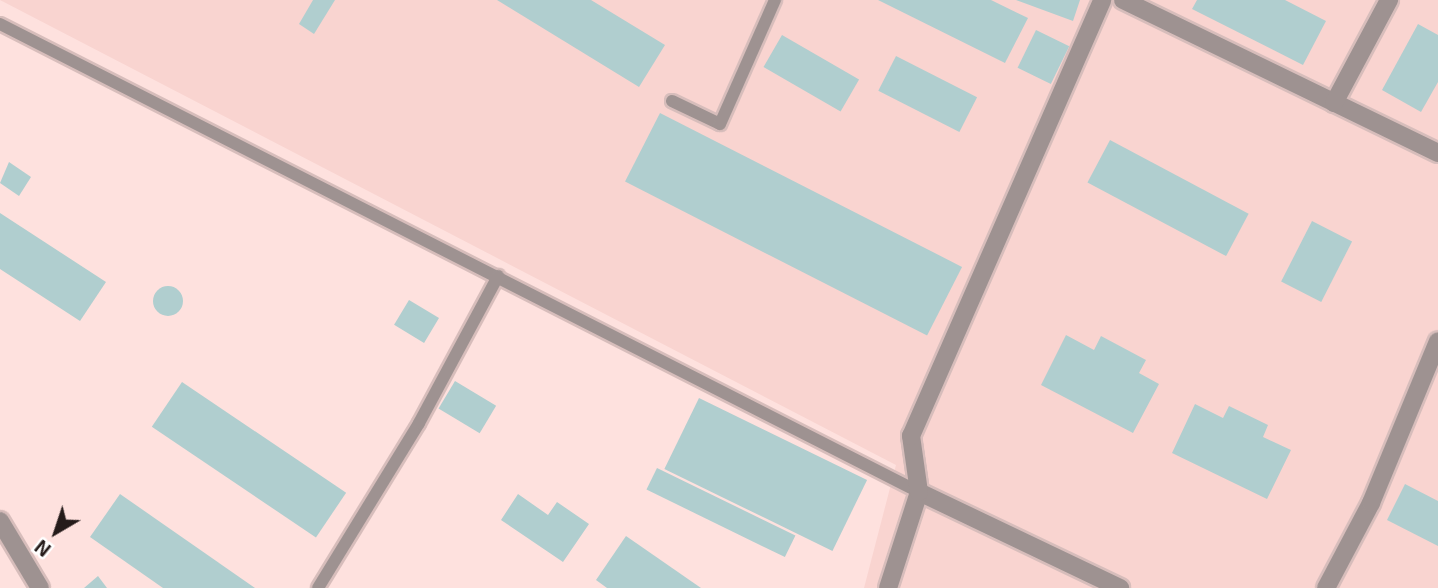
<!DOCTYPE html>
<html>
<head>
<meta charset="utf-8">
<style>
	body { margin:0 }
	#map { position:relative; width:1438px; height:588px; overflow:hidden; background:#fee1de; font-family:"Exo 2",sans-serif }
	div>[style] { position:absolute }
	.built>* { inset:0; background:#f9d4d0 }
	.building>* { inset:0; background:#b0cecf; transform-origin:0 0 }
	.round { border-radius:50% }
	.roads { filter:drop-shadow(2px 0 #d7bdbb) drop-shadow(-2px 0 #d7bdbb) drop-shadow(0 2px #d7bdbb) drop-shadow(0 -2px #d7bdbb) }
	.service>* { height:12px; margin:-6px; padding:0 6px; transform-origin:6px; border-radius:6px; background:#9e9291 }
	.minor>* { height:18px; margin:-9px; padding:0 9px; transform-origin:9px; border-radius:9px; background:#9e9291 }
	span { translate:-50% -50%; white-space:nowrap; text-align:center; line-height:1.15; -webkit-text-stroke:5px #fff; paint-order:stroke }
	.north { position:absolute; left:21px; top:497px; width:70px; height:70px; -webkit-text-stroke:5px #fff; paint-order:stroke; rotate:219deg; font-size:19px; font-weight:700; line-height:28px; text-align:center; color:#251b1a }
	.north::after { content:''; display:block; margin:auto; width:24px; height:32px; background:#251b1a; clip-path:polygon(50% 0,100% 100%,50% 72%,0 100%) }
</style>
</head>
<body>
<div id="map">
	<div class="built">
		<div style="clip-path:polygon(0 0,1438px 0,1438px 588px,864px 588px,896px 465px)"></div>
	</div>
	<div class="building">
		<div style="clip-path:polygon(313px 0,335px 0,314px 34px,299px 24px)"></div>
		<div style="clip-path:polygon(497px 0,591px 0,665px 45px,639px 87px)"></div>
		<div style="clip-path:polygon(878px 0,991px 0,1028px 18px,1005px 63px)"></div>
		<div style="clip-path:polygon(1016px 0,1080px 0,1073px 21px)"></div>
		<div style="clip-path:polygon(1197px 0,1285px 0,1326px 21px,1303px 65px,1192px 9px)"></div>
		<div style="clip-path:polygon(1418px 24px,1438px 35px,1438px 82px,1421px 112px,1382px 90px)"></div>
		<div style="left:1036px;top:30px;width:37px;height:42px;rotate:26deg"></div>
		<div style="left:782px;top:35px;width:89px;height:37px;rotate:30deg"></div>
		<div style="left:896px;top:56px;width:91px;height:39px;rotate:27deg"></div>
		<div style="left:660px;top:113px;width:339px;height:77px;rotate:27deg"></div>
		<div style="left:1110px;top:140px;width:157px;height:48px;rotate:28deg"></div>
		<div style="clip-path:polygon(9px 162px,31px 177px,19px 196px,0 183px)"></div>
		<div style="clip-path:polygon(0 213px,106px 282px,80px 321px,0 269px)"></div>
		<div style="left:1312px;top:221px;width:45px;height:68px;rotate:27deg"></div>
		<div class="round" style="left:153px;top:286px;width:30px;height:30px"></div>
		<div style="left:409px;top:300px;width:35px;height:29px;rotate:31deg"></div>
		<div style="clip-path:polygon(1066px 335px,1094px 350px,1101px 336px,1146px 360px,1139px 373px,1159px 384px,1133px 433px,1041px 385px)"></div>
		<div style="left:455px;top:381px;width:48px;height:32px;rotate:31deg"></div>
		<div style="left:182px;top:382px;width:198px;height:54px;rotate:34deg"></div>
		<div style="left:699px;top:398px;width:187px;height:79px;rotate:26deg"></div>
		<div style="clip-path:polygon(1195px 404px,1223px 418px,1229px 406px,1268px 425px,1263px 437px,1291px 450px,1267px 499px,1172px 453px)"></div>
		<div style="left:657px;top:468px;width:154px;height:24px;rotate:26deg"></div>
		<div style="clip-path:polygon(1405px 484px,1438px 501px,1438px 546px,1387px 520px)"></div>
		<div style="clip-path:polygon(120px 494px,255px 588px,163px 588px,90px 537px)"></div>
		<div style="clip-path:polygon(518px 494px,548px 515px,557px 502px,589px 524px,563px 562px,501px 520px)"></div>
		<div style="clip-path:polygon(626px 536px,701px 588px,607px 588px,596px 580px)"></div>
		<div style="clip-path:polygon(98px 576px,107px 588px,84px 588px)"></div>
	</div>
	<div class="roads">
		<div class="service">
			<div style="left:0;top:24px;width:1031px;rotate:26.99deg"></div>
			<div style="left:672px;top:101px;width:53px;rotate:25.6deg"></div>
			<div style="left:720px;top:124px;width:136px;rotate:-66.1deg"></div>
			<div style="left:318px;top:588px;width:193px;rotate:-58.5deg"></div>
			<div style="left:419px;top:423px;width:167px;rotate:-61.7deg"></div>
		</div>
		<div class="minor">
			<div style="left:1123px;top:0;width:350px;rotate:25.9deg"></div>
			<div style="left:1334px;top:103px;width:117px;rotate:-61.9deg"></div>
			<div style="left:919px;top:492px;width:223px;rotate:25.5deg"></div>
			<div style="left:0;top:521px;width:78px;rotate:59.2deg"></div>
			<div style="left:888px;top:588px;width:101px;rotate:-72.1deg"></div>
			<div style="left:919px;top:492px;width:57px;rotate:-98.1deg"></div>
			<div style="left:911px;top:436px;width:476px;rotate:-66.3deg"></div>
			<div style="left:1326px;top:588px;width:96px;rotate:-62.1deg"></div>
			<div style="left:1371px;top:503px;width:175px;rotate:-67.5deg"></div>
		</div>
	</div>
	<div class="north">N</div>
</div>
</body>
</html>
